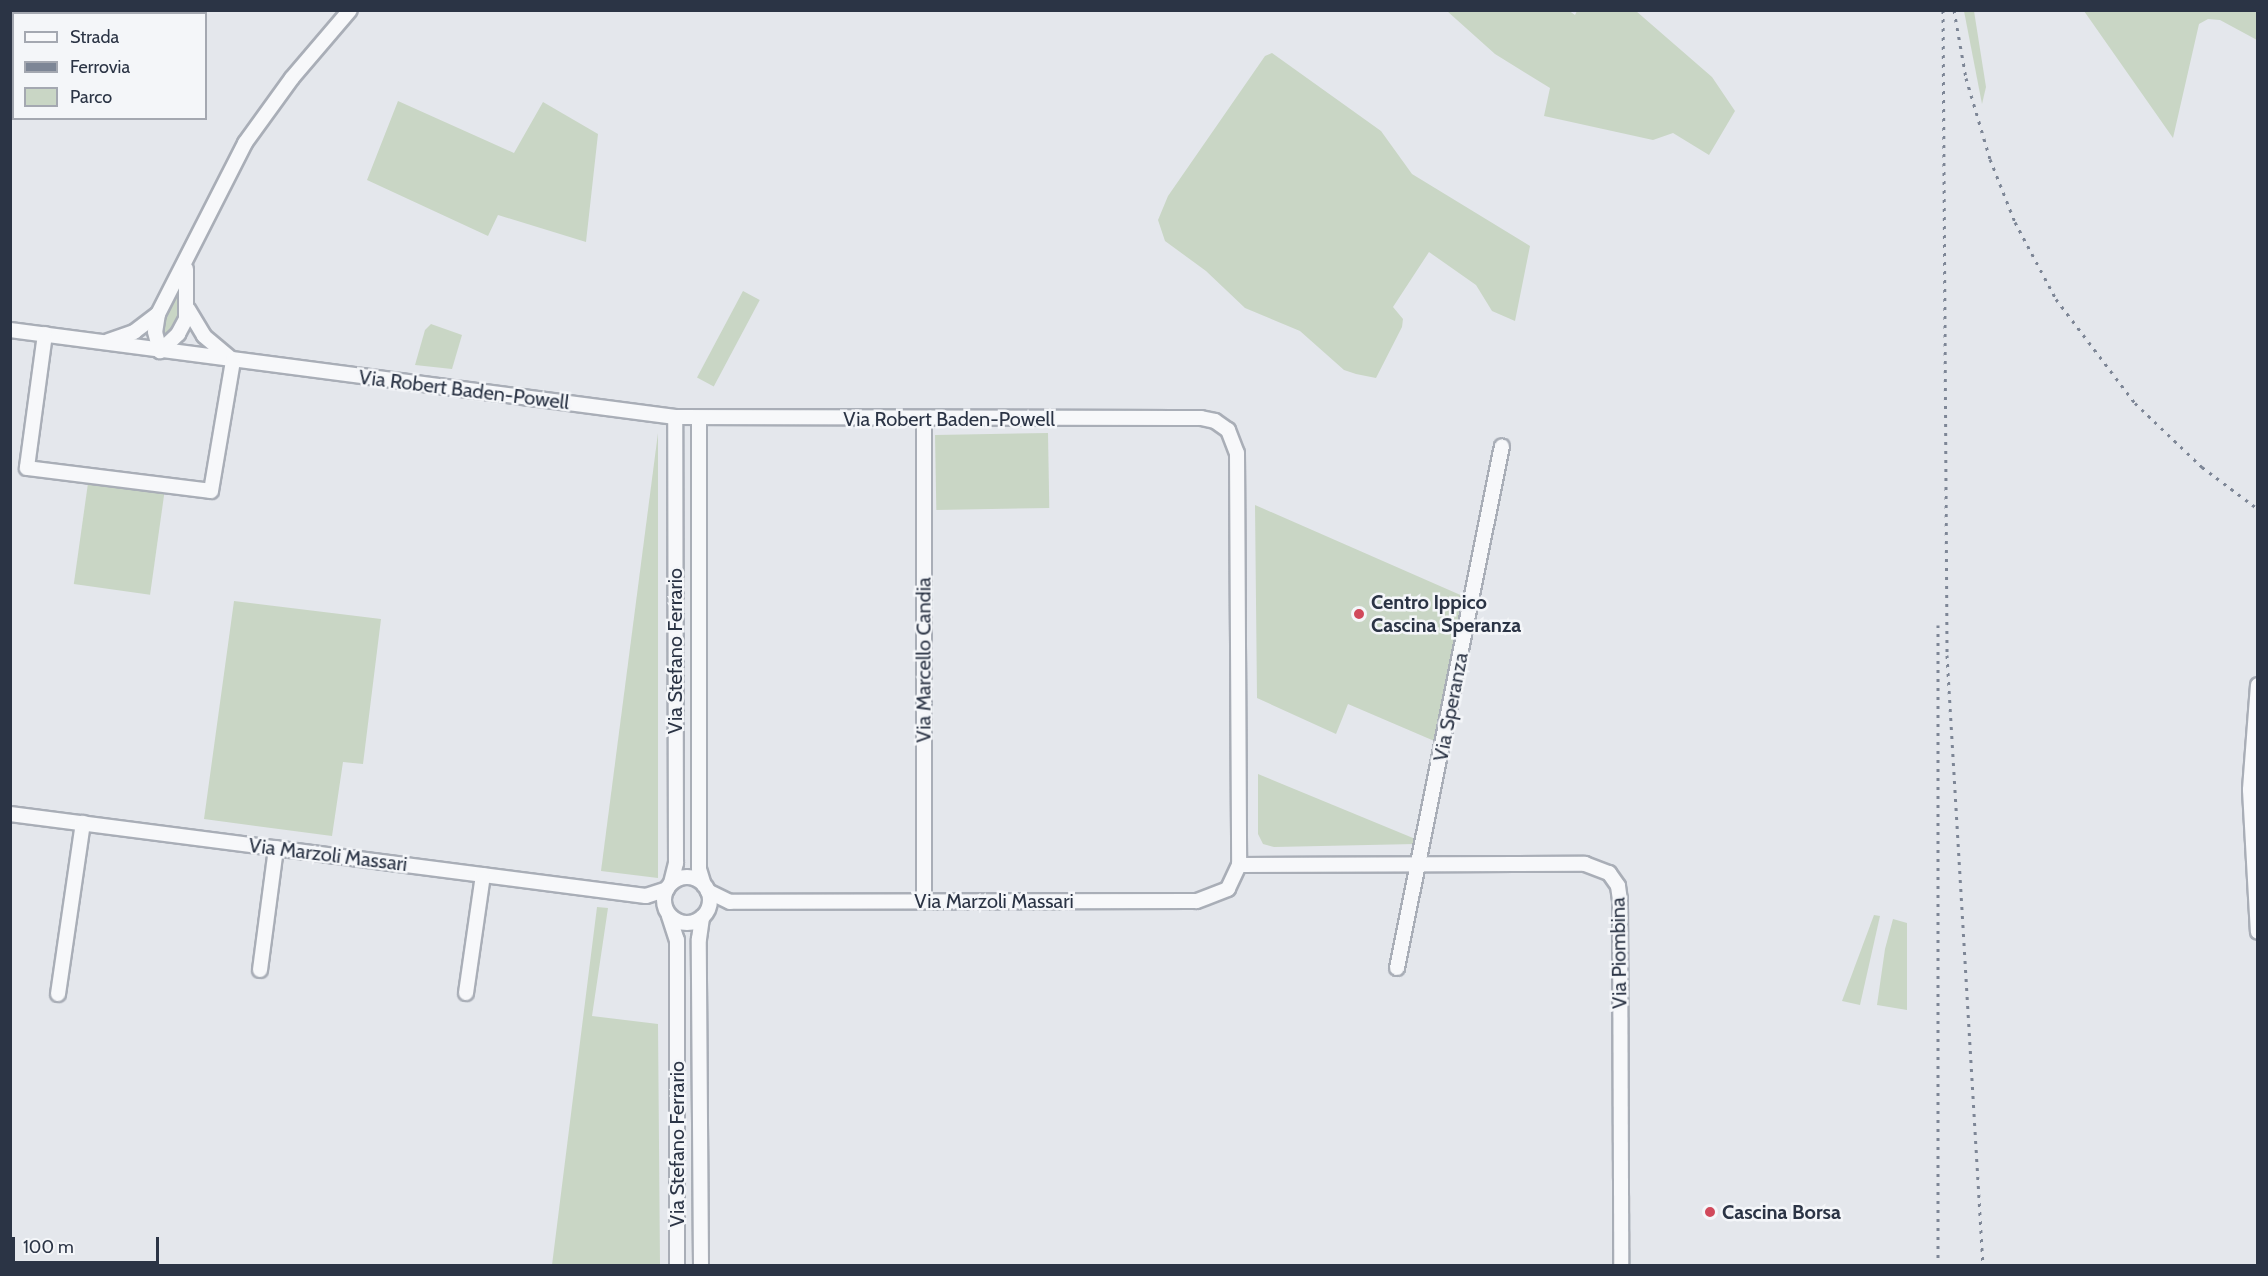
<!DOCTYPE html>
<html>
<head>
<meta charset="utf-8">
<style>
	body { margin:0 }
	#map { position:relative; width:2268px; height:1276px; overflow:hidden; background:#e4e7ec; font-family:Cabin,sans-serif }
	div>[style] { position:absolute }
	.green>* { inset:0; background:#c9d6c5; transform-origin:0 0 }
	.roads { filter:drop-shadow(2px 0 #a9aeb7) drop-shadow(-2px 0 #a9aeb7) drop-shadow(0 2px #a9aeb7) drop-shadow(0 -2px #a9aeb7) }
	.minor>* { height:14px; margin:-7px; padding:0 7px; transform-origin:7px; border-radius:7px; background:#f7f8fa }
	.minor>.ring { margin:-7px; padding:0; box-sizing:content-box; background:none; border:14px solid #f7f8fa; border-radius:50% }
	.rail>* { height:3px; margin-top:-1.5px; transform-origin:0; background:repeating-linear-gradient(90deg,#7d8696 0 3px,transparent 0 9px) }
	.dots>* { width:16px; height:16px; translate:-50% -50%; box-sizing:border-box; border:3px solid #f4f6f9; border-radius:50% }
	span { translate:-50% -50%; white-space:nowrap; text-align:center; line-height:1.15; -webkit-text-stroke:5px #f4f6f9; paint-order:stroke }
	.street-label { font-size:20px; color:#2b3445 }
	.poi-label { font-size:20px; color:#2b3445; font-weight:700 }
	.left { translate:0 -50%; text-align:left }
	.frame { position:absolute; inset:0; border:12px solid #2b3445; pointer-events:none }
	.legend { position:absolute; left:12px; top:12px; width:195px; height:108px; box-sizing:border-box; background:#f4f6f9; border:2px solid #a4a8b1; margin:0; padding:8px 10px; list-style:none; font-size:18px; color:#2b3445 }
	.legend li { display:flex; align-items:center; gap:12px; height:30px }
	.legend b { width:30px; border:2px solid #a4a8b1 }
	.scale { position:absolute; left:12px; top:1237px; width:147px; height:27px; box-sizing:border-box; border:3px solid #2b3445; border-top:0; padding-left:8px; font-size:18px; line-height:21px; white-space:nowrap; color:#2b3445; -webkit-text-stroke:4px #f4f6f9; paint-order:stroke }
</style>
</head>
<body>
<div id="map">
	<div class="green">
		<div style="clip-path:polygon(1568px 10px,1575px 15px,1577px 11px,1636px 11px,1712px 77px,1735px 111px,1709px 155px,1673px 133px,1653px 140px,1544px 116px,1550px 88px,1495px 54px,1447px 11px)"></div>
		<div style="clip-path:polygon(1964px 11px,1974px 11px,1986px 87px,1982px 104px)"></div>
		<div style="clip-path:polygon(2084px 11px,2257px 11px,2257px 40px,2220px 20px,2208px 19px,2199px 24px,2173px 138px)"></div>
		<div style="clip-path:polygon(1272px 53px,1381px 131px,1412px 174px,1530px 246px,1515px 321px,1492px 311px,1476px 285px,1429px 252px,1393px 307px,1403px 319px,1402px 327px,1376px 378px,1356px 374px,1344px 370px,1300px 331px,1245px 308px,1206px 271px,1165px 241px,1158px 220px,1168px 196px,1265px 56px)"></div>
		<div style="clip-path:polygon(398px 101px,514px 153px,543px 102px,598px 134px,586px 242px,498px 215px,488px 236px,367px 180px)"></div>
		<div style="clip-path:polygon(180px 283px,180px 324px,164px 339px,158px 328px)"></div>
		<div style="left:743px;top:291px;width:19px;height:98px;rotate:28deg"></div>
		<div style="clip-path:polygon(431px 324px,462px 335px,452px 369px,415px 365px,425px 330px)"></div>
		<div style="clip-path:polygon(658px 433px,658px 878px,601px 871px)"></div>
		<div style="left:1048px;top:433px;width:75px;height:113px;rotate:89deg"></div>
		<div style="left:88px;top:483px;width:77px;height:102px;rotate:8deg"></div>
		<div style="clip-path:polygon(1255px 505px,1465px 597px,1445px 712px,1439px 714px,1437px 723px,1441px 729px,1439px 743px,1348px 704px,1336px 734px,1257px 698px)"></div>
		<div style="clip-path:polygon(234px 601px,381px 619px,363px 764px,343px 762px,332px 836px,204px 819px)"></div>
		<div style="clip-path:polygon(1258px 774px,1413px 838px,1415px 844px,1274px 847px,1263px 844px,1258px 834px)"></div>
		<div style="clip-path:polygon(597px 907px,608px 908px,592px 1016px,658px 1024px,660px 1265px,552px 1265px)"></div>
		<div style="clip-path:polygon(1874px 915px,1880px 916px,1860px 1005px,1842px 1001px)"></div>
		<div style="clip-path:polygon(1893px 919px,1907px 923px,1907px 1010px,1877px 1005px,1885px 949px)"></div>
	</div>
	<div class="roads">
		<div class="minor">
			<div style="left:188px;top:309px;width:31px;rotate:59deg"></div>
			<div style="left:204px;top:336px;width:35px;rotate:40deg"></div>
			<div style="left:158px;top:314px;width:18px;rotate:99deg"></div>
			<div style="left:155px;top:332px;width:20px;rotate:75deg"></div>
			<div style="left:10px;top:330px;width:671px;rotate:7.45deg"></div>
			<div style="left:675px;top:417px;width:526px;rotate:0.11deg"></div>
			<div style="left:1201px;top:418px;width:14px;rotate:12deg"></div>
			<div style="left:1215px;top:421px;width:16px;rotate:35deg"></div>
			<div style="left:1228px;top:430px;width:25px;rotate:69deg"></div>
			<div style="left:1237px;top:453px;width:412px;rotate:89.7deg"></div>
			<div style="left:1239px;top:865px;width:26px;rotate:115deg"></div>
			<div style="left:1228px;top:889px;width:34px;rotate:159deg"></div>
			<div style="left:1196px;top:901px;width:466px;rotate:179.9deg"></div>
			<div style="left:730px;top:902px;width:25px;rotate:-154deg"></div>
			<div style="left:45px;top:334px;width:135px;rotate:97.7deg"></div>
			<div style="left:27px;top:468px;width:185px;rotate:7.1deg"></div>
			<div style="left:211px;top:491px;width:132px;rotate:-80.4deg"></div>
			<div style="left:108px;top:341px;width:28px;rotate:-19deg"></div>
			<div style="left:134px;top:332px;width:30px;rotate:-37deg"></div>
			<div style="left:158px;top:314px;width:192px;rotate:-63deg"></div>
			<div style="left:245px;top:143px;width:80px;rotate:-54.1deg"></div>
			<div style="left:292px;top:78px;width:89px;rotate:-49.5deg"></div>
			<div style="left:160px;top:351px;width:25px;rotate:-43deg"></div>
			<div style="left:178px;top:334px;width:17px;rotate:-62deg"></div>
			<div style="left:186px;top:319px;width:50px;rotate:-90deg"></div>
			<div style="left:699px;top:419px;width:450px;rotate:90deg"></div>
			<div style="left:699px;top:869px;width:17px;rotate:73deg"></div>
			<div style="left:2258px;top:685px;width:105px;rotate:94.4deg"></div>
			<div style="left:2250px;top:790px;width:142px;rotate:86.8deg"></div>
			<div style="left:10px;top:814px;width:641px;rotate:7.35deg"></div>
			<div style="left:646px;top:896px;width:22px;rotate:-18deg"></div>
			<div style="left:1239px;top:865px;width:346px;rotate:-0.2deg"></div>
			<div style="left:1585px;top:864px;width:26px;rotate:21deg"></div>
			<div style="left:1609px;top:873px;width:16px;rotate:55deg"></div>
			<div style="left:1618px;top:886px;width:14px;rotate:82deg"></div>
			<div style="left:1620px;top:900px;width:366px;rotate:89.8deg"></div>
			<div class="ring" style="left:664px;top:877px;width:32px;height:32px"></div>
			<div style="left:671px;top:883px;width:21px;rotate:-76deg"></div>
			<div style="left:676px;top:863px;width:446px;rotate:-90.1deg"></div>
			<div style="left:924px;top:901px;width:482px;rotate:-90deg"></div>
			<div style="left:669px;top:916px;width:25px;rotate:72deg"></div>
			<div style="left:677px;top:940px;width:326px;rotate:90deg"></div>
			<div style="left:1397px;top:968px;width:532px;rotate:-78.63deg"></div>
			<div style="left:260px;top:970px;width:123px;rotate:-82.5deg"></div>
			<div style="left:466px;top:993px;width:119px;rotate:-81.8deg"></div>
			<div style="left:58px;top:994px;width:173px;rotate:-81.7deg"></div>
			<div style="left:701px;top:1266px;width:327px;rotate:-90.4deg"></div>
			<div style="left:699px;top:939px;width:22px;rotate:-82deg"></div>
		</div>
	</div>
	<div class="rail">
		<div style="left:1943px;top:10px;width:645px;rotate:89.64deg"></div>
		<div style="left:1947px;top:655px;width:612px;rotate:86.63deg"></div>
		<div style="left:1954px;top:10px;width:69px;rotate:80deg"></div>
		<div style="left:1966px;top:78px;width:84px;rotate:73.5deg"></div>
		<div style="left:1990px;top:159px;width:68px;rotate:68.4deg"></div>
		<div style="left:2015px;top:222px;width:87px;rotate:62deg"></div>
		<div style="left:2056px;top:299px;width:131px;rotate:52.8deg"></div>
		<div style="left:2135px;top:403px;width:93px;rotate:43.7deg"></div>
		<div style="left:2202px;top:467px;width:70px;rotate:36.9deg"></div>
		<div style="left:1938px;top:1266px;width:641px;rotate:-90deg"></div>
	</div>
	<div class="dots">
		<div style="left:1359px;top:614px;background:#d1495b"></div>
		<div style="left:1710px;top:1212px;background:#d1495b"></div>
	</div>
	<div class="street-label">
		<span style="left:464px;top:390px;rotate:7deg">Via Robert Baden-Powell</span>
		<span style="left:949px;top:419px">Via Robert Baden-Powell</span>
		<span style="left:675px;top:651px;rotate:-90deg">Via Stefano Ferrario</span>
		<span style="left:924px;top:660px;rotate:-90deg">Via Marcello Candia</span>
		<span style="left:1451px;top:707px;rotate:-79deg">Via Speranza</span>
		<span style="left:328px;top:855px;rotate:7deg">Via Marzoli Massari</span>
		<span style="left:994px;top:901px">Via Marzoli Massari</span>
		<span style="left:1619px;top:953px;rotate:-91deg">Via Piombina</span>
		<span style="left:677px;top:1144px;rotate:-90deg">Via Stefano Ferrario</span>
	</div>
	<div class="poi-label">
		<span class="left" style="left:1371px;top:614px">Centro Ippico<br>Cascina Speranza</span>
		<span class="left" style="left:1722px;top:1212px">Cascina Borsa</span>
	</div>
	<div class="frame"></div>
	<ul class="legend">
	<li><b style="height:8px;background:#f7f8fa"></b>Strada</li>
	<li><b style="height:8px;background:#7d8696"></b>Ferrovia</li>
	<li><b style="height:16px;background:#c9d6c5"></b>Parco</li>
	</ul>
	<div class="scale">100 m</div>
</div>
</body>
</html>
